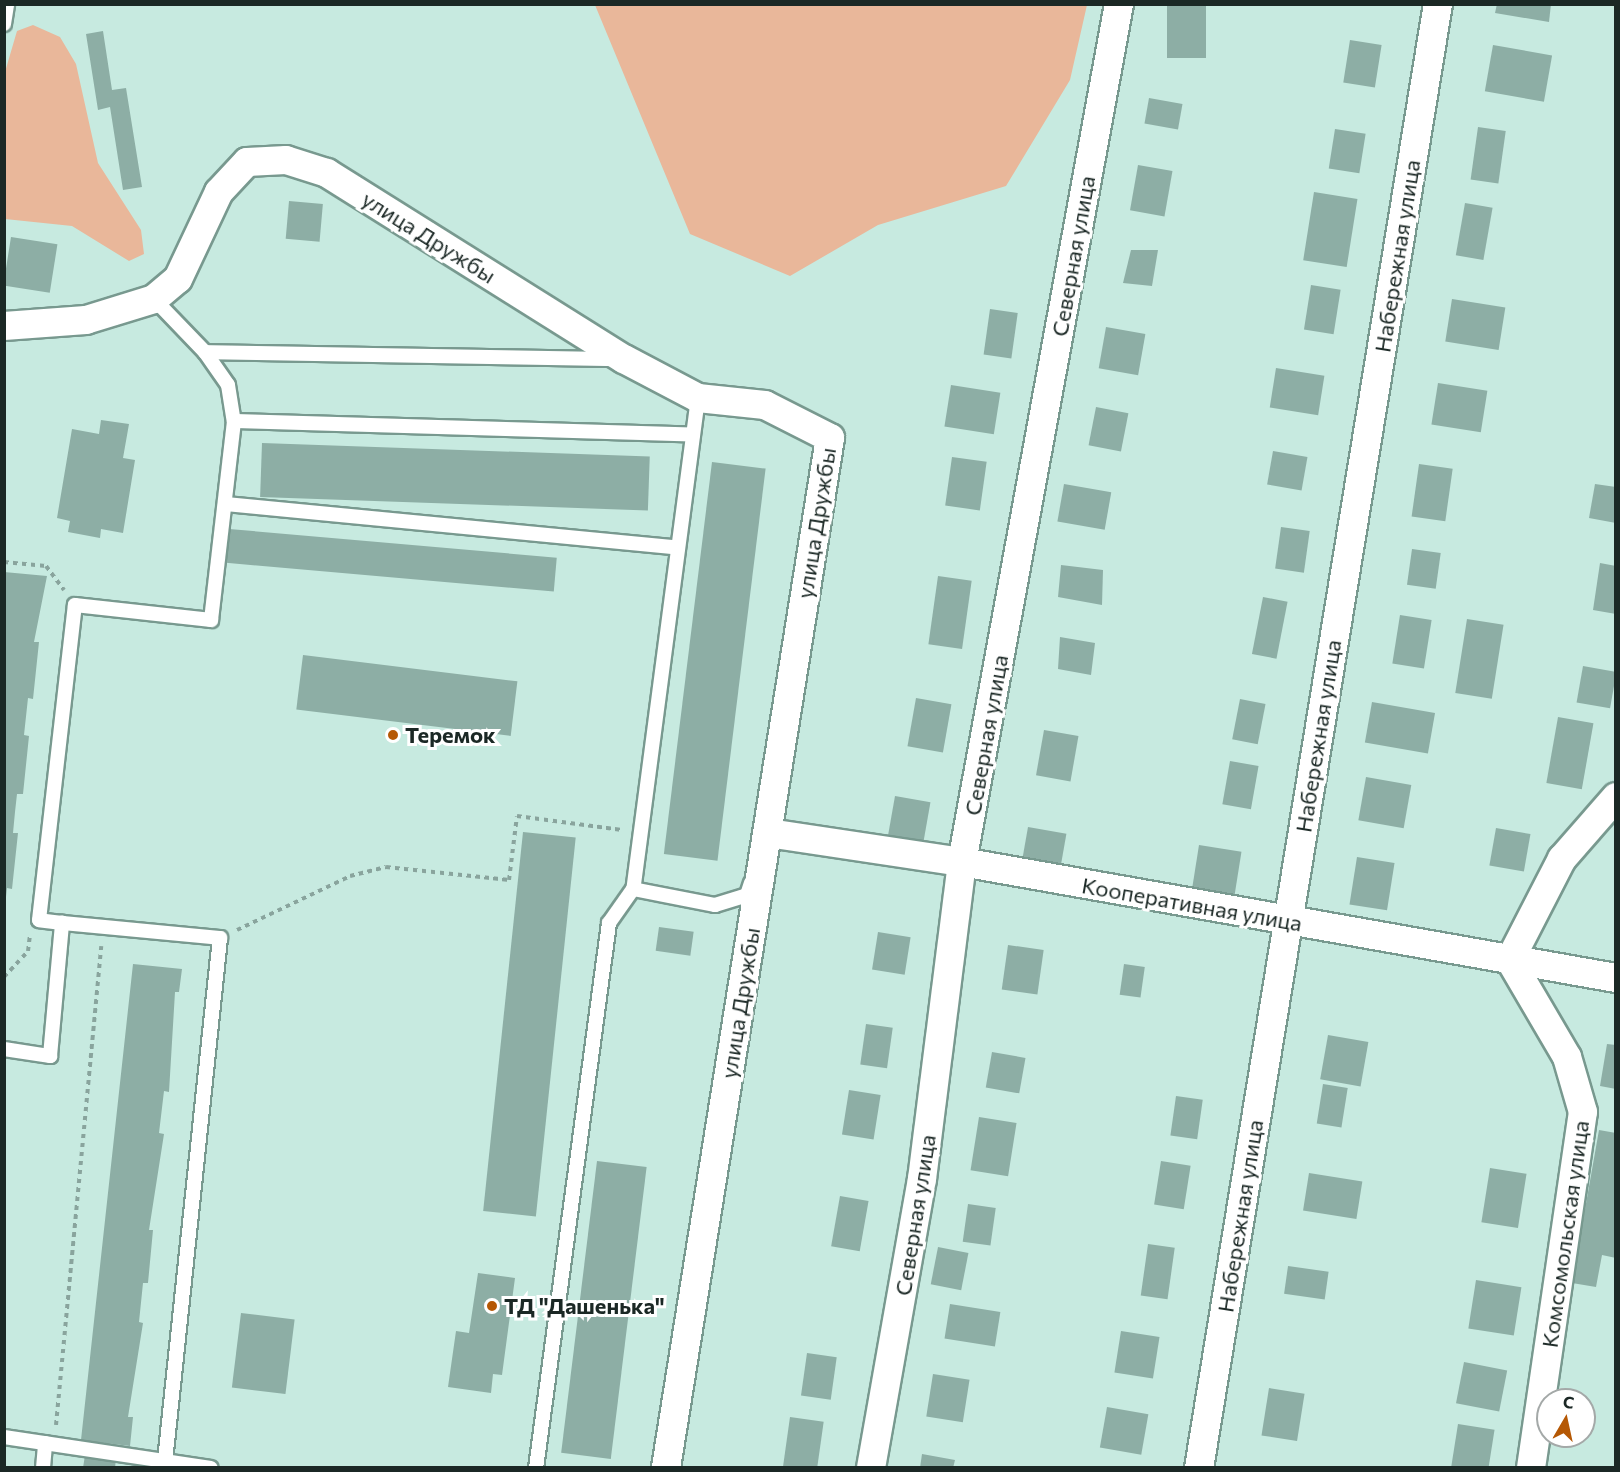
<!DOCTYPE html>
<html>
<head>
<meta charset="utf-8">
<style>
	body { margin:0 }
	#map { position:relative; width:1620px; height:1472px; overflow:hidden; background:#c7eae0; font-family:Commissioner,sans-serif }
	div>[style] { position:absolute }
	.green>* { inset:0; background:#e9b79a }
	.building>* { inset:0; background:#8daea5; transform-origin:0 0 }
	.path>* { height:4px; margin-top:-2px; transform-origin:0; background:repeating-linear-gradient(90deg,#89a49d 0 4.5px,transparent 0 9px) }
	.roads { filter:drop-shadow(2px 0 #78998f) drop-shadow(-2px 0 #78998f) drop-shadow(0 2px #78998f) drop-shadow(0 -2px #78998f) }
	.lane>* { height:14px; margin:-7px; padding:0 7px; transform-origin:7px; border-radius:7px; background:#fff }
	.street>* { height:28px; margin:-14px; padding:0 14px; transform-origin:14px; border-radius:14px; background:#fff }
	.dots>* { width:16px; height:16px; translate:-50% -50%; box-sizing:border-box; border:3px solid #fff; border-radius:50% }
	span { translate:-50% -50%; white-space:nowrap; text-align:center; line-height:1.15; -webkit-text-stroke:6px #fff; paint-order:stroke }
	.street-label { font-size:22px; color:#1b2825 }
	.poi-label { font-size:22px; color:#1b2825; font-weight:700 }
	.left { translate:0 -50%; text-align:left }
	.frame { position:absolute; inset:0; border:6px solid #1b2825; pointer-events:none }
	.north { position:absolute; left:1536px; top:1388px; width:60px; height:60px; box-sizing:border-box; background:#fff; border:2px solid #a4a9a8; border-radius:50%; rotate:9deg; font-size:16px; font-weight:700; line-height:24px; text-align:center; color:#1b2825 }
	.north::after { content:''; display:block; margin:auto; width:21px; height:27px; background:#b55804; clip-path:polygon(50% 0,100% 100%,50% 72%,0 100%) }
</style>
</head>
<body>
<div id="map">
	<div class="green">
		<div style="clip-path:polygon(595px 5px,1087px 5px,1070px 80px,1006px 186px,878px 225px,790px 276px,690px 234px)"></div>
		<div style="clip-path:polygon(33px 25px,60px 37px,76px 64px,98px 163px,141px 230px,144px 254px,129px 261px,72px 226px,5px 219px,5px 72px,17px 31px)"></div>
	</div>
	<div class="building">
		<div style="left:1167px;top:4px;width:39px;height:54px"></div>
		<div style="clip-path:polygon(1497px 4px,1551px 4px,1549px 22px,1495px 13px)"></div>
		<div style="clip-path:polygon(103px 31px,112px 90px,126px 88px,142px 187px,123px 190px,110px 107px,98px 110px,86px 34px)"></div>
		<div style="left:1350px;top:40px;width:32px;height:43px;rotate:9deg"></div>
		<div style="left:1493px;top:45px;width:60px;height:47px;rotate:10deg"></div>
		<div style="left:1149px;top:98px;width:34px;height:26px;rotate:10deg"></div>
		<div style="left:1478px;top:127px;width:28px;height:53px;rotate:8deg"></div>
		<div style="left:1335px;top:129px;width:31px;height:40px;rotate:9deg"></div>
		<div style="left:1138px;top:165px;width:35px;height:46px;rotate:10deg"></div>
		<div style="left:1314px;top:192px;width:44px;height:69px;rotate:9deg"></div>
		<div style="left:289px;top:201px;width:34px;height:38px;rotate:5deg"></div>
		<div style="left:1465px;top:203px;width:28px;height:53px;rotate:10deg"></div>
		<div style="left:11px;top:237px;width:47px;height:49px;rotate:9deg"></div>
		<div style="clip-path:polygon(1131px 250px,1158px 250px,1152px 286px,1123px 283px)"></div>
		<div style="left:1311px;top:285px;width:30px;height:45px;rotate:9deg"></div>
		<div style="left:1452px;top:299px;width:54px;height:43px;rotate:9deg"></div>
		<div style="left:990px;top:309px;width:28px;height:46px;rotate:8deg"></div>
		<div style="left:1106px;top:327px;width:40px;height:42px;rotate:10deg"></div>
		<div style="left:1276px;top:368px;width:49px;height:40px;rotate:9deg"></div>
		<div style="left:1438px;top:383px;width:50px;height:42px;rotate:9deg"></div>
		<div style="left:951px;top:385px;width:50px;height:42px;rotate:9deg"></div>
		<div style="left:1096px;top:407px;width:33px;height:39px;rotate:11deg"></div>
		<div style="clip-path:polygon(101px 420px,129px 424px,123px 458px,135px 460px,123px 533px,101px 529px,100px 538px,68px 532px,70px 521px,57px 518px,72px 429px,99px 434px)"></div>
		<div style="left:262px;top:443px;width:388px;height:54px;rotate:2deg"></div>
		<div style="left:1273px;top:451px;width:35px;height:34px;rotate:10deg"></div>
		<div style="left:952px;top:457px;width:35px;height:49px;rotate:8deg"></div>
		<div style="left:712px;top:462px;width:54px;height:395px;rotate:7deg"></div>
		<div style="left:1419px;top:464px;width:34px;height:53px;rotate:8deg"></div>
		<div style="left:1064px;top:484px;width:48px;height:38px;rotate:10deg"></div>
		<div style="clip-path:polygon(1595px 484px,1616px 487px,1616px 523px,1589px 518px)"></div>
		<div style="left:1281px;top:527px;width:29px;height:42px;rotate:8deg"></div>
		<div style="left:229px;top:529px;width:329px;height:34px;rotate:5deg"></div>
		<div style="left:1412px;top:549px;width:29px;height:36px;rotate:8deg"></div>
		<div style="clip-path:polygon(1600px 563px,1616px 566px,1616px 614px,1593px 610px)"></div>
		<div style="clip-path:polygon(1061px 565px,1103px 570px,1102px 605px,1058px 597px)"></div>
		<div style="clip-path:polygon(4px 572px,47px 576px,34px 642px,39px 642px,33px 699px,28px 698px,24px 735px,29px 736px,23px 794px,17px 794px,15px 812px,13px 833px,18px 833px,12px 889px,7px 888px,6px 897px)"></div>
		<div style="left:938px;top:576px;width:34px;height:69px;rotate:8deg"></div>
		<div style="left:1263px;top:597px;width:25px;height:58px;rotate:11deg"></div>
		<div style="left:1400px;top:615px;width:32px;height:49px;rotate:9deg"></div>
		<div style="left:1467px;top:619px;width:37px;height:75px;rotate:9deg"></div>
		<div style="clip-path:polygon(1060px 637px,1095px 643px,1091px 675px,1058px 669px)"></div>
		<div style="left:303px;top:655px;width:216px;height:55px;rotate:7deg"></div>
		<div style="left:1583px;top:666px;width:34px;height:37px;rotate:10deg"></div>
		<div style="left:916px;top:698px;width:36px;height:49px;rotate:10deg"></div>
		<div style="left:1240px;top:699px;width:26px;height:41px;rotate:11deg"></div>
		<div style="left:1372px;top:702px;width:64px;height:41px;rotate:10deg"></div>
		<div style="left:1558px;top:717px;width:36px;height:67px;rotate:10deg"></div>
		<div style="left:1044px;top:730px;width:35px;height:46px;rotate:10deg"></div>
		<div style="left:1230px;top:761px;width:29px;height:44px;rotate:10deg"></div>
		<div style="left:1366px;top:777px;width:46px;height:44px;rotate:10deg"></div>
		<div style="left:895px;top:796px;width:36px;height:44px;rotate:10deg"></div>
		<div style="left:1028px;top:827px;width:39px;height:35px;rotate:10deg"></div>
		<div style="left:1496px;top:828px;width:35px;height:38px;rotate:10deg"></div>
		<div style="left:523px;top:832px;width:53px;height:381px;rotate:6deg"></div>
		<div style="left:1199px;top:845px;width:43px;height:50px;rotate:9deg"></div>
		<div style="left:1357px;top:857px;width:38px;height:48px;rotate:9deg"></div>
		<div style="left:659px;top:927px;width:35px;height:24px;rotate:8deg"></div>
		<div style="left:878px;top:932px;width:33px;height:38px;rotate:9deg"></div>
		<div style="left:1008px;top:945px;width:36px;height:45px;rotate:8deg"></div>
		<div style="clip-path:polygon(133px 964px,182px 969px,179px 992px,175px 992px,169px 1092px,164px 1091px,159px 1133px,164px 1134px,149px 1230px,153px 1230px,148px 1283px,143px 1283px,139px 1322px,143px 1323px,128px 1417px,133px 1417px,130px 1446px,81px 1440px)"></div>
		<div style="left:1124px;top:964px;width:21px;height:31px;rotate:8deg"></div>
		<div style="left:866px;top:1024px;width:27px;height:41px;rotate:8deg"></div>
		<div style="left:1328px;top:1035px;width:41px;height:45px;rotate:10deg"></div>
		<div style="clip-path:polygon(1607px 1044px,1616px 1045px,1616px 1089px,1600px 1086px)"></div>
		<div style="left:992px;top:1052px;width:34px;height:36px;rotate:10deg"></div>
		<div style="left:1323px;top:1084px;width:25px;height:40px;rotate:9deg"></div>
		<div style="left:849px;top:1090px;width:32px;height:45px;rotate:9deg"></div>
		<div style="left:1176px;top:1096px;width:27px;height:40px;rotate:8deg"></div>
		<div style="left:979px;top:1117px;width:38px;height:54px;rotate:9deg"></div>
		<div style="clip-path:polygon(1599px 1130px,1616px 1133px,1616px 1258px,1602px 1255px,1596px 1287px,1572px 1283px)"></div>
		<div style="left:597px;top:1161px;width:50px;height:294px;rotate:7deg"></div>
		<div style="left:1161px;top:1161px;width:30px;height:44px;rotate:9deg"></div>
		<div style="left:1490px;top:1168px;width:37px;height:55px;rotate:9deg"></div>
		<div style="left:1309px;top:1173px;width:54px;height:38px;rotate:9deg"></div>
		<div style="left:840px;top:1196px;width:29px;height:51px;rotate:10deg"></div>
		<div style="left:968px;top:1204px;width:28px;height:38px;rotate:8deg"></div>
		<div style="left:1148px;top:1244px;width:27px;height:52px;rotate:8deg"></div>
		<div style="left:938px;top:1247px;width:31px;height:38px;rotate:11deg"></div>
		<div style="left:1288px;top:1266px;width:41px;height:28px;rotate:8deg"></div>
		<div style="clip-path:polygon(478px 1273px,515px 1278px,502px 1375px,493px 1374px,491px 1393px,448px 1387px,456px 1331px,469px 1333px)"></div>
		<div style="left:1476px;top:1280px;width:46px;height:49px;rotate:9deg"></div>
		<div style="left:950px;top:1304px;width:51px;height:35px;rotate:9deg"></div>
		<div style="left:241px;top:1313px;width:54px;height:75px;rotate:7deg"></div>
		<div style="left:1121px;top:1331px;width:39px;height:42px;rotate:9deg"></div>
		<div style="left:807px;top:1353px;width:30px;height:43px;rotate:8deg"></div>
		<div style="left:1464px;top:1362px;width:44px;height:42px;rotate:11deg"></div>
		<div style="left:933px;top:1374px;width:37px;height:43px;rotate:9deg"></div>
		<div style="left:1269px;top:1388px;width:36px;height:48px;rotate:9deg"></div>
		<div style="left:1107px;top:1407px;width:42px;height:41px;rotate:10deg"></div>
		<div style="left:790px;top:1417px;width:34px;height:52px;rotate:8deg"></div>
		<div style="left:1458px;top:1424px;width:37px;height:45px;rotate:9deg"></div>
		<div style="clip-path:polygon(922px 1454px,955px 1460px,953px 1468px,920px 1468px)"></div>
		<div style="clip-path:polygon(85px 1455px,116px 1459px,115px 1468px,83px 1468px)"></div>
	</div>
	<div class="path">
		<div style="left:4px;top:562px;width:42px;rotate:5.4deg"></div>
		<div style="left:46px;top:566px;width:30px;rotate:53deg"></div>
		<div style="left:237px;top:930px;width:125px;rotate:-25.5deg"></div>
		<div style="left:350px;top:876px;width:37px;rotate:-14deg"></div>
		<div style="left:386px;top:867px;width:124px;rotate:6deg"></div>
		<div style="left:509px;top:880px;width:64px;rotate:-82.9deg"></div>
		<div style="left:517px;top:816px;width:106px;rotate:7.6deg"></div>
		<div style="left:4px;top:977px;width:35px;rotate:-47deg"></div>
		<div style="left:28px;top:951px;width:16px;rotate:-83deg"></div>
		<div style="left:56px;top:1425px;width:481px;rotate:-84.6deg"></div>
	</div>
	<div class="roads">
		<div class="lane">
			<div style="left:4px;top:24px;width:20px;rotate:-81deg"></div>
			<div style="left:154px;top:299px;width:74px;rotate:46.1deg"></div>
			<div style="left:205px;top:352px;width:40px;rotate:55.1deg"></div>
			<div style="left:228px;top:385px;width:36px;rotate:81deg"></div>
			<div style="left:205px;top:352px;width:409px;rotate:1deg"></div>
			<div style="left:698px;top:398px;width:495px;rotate:97.5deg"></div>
			<div style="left:633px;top:889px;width:84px;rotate:11deg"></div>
			<div style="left:715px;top:905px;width:34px;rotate:-17deg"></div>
			<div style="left:747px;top:895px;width:13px;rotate:-72deg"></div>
			<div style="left:225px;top:504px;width:455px;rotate:5.5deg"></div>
			<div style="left:62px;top:923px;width:23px;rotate:-173deg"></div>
			<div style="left:39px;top:920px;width:317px;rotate:-83.5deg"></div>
			<div style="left:75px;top:605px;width:137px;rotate:6.3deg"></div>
			<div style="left:211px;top:620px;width:200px;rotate:-83.4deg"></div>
			<div style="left:234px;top:421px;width:459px;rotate:1.7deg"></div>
			<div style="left:4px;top:1049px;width:47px;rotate:8.7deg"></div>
			<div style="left:50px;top:1056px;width:134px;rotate:-84.8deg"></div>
			<div style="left:62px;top:923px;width:159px;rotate:5.4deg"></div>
			<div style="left:220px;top:938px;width:526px;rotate:96deg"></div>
			<div style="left:4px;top:1437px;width:209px;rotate:8.5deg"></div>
			<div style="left:43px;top:1468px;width:25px;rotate:-85deg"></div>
			<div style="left:536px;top:1468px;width:550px;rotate:-82.37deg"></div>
			<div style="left:609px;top:923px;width:42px;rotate:-54.8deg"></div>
		</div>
		<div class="street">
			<div style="left:4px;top:326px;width:82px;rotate:-4.2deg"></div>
			<div style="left:86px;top:320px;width:71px;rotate:-17.2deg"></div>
			<div style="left:154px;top:299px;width:31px;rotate:-40deg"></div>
			<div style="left:178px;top:279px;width:96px;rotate:-64.8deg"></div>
			<div style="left:219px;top:192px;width:41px;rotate:-47deg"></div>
			<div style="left:247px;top:162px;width:39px;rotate:-3deg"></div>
			<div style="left:286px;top:160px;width:43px;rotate:17.6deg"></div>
			<div style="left:327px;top:173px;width:350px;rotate:32.1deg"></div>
			<div style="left:624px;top:359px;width:84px;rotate:27.8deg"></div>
			<div style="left:698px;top:398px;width:67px;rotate:6deg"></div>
			<div style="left:765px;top:405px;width:73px;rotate:26.9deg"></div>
			<div style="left:830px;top:438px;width:1043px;rotate:99.05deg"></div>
			<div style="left:768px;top:833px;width:196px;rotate:8.5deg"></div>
			<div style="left:962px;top:862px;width:664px;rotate:10.06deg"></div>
			<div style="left:871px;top:1468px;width:293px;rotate:-80deg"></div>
			<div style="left:922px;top:1179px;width:320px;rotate:-82.8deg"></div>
			<div style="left:962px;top:862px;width:872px;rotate:-79.63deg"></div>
			<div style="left:1199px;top:1468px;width:1483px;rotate:-80.73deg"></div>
			<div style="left:1531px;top:1468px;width:360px;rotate:-81.7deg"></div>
			<div style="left:1583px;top:1112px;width:57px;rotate:-106.2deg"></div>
			<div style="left:1567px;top:1057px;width:113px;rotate:-120.4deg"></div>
			<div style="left:1510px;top:960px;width:114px;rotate:-62.8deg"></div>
			<div style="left:1562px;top:859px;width:82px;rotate:-48.9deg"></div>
		</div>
	</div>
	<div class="dots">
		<div style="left:393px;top:735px;background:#b55804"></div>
		<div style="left:492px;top:1306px;background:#b55804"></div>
	</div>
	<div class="street-label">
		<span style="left:429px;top:237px;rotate:32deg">улица Дружбы</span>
		<span style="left:1073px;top:256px;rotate:-80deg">Северная улица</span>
		<span style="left:1397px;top:256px;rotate:-81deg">Набережная улица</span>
		<span style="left:816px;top:523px;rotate:-81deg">улица Дружбы</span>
		<span style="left:986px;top:735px;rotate:-80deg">Северная улица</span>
		<span style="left:1318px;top:736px;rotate:-81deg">Набережная улица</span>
		<span style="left:1192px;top:904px;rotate:10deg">Кооперативная улица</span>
		<span style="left:740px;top:1003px;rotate:-81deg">улица Дружбы</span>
		<span style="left:915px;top:1215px;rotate:-81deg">Северная улица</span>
		<span style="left:1240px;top:1216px;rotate:-81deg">Набережная улица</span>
		<span style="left:1565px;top:1234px;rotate:-82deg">Комсомольская улица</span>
	</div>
	<div class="poi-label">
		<span class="left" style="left:405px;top:735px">Теремок</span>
		<span class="left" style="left:504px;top:1306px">ТД "Дашенька"</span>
	</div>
	<div class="frame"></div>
	<div class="north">С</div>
</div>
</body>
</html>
